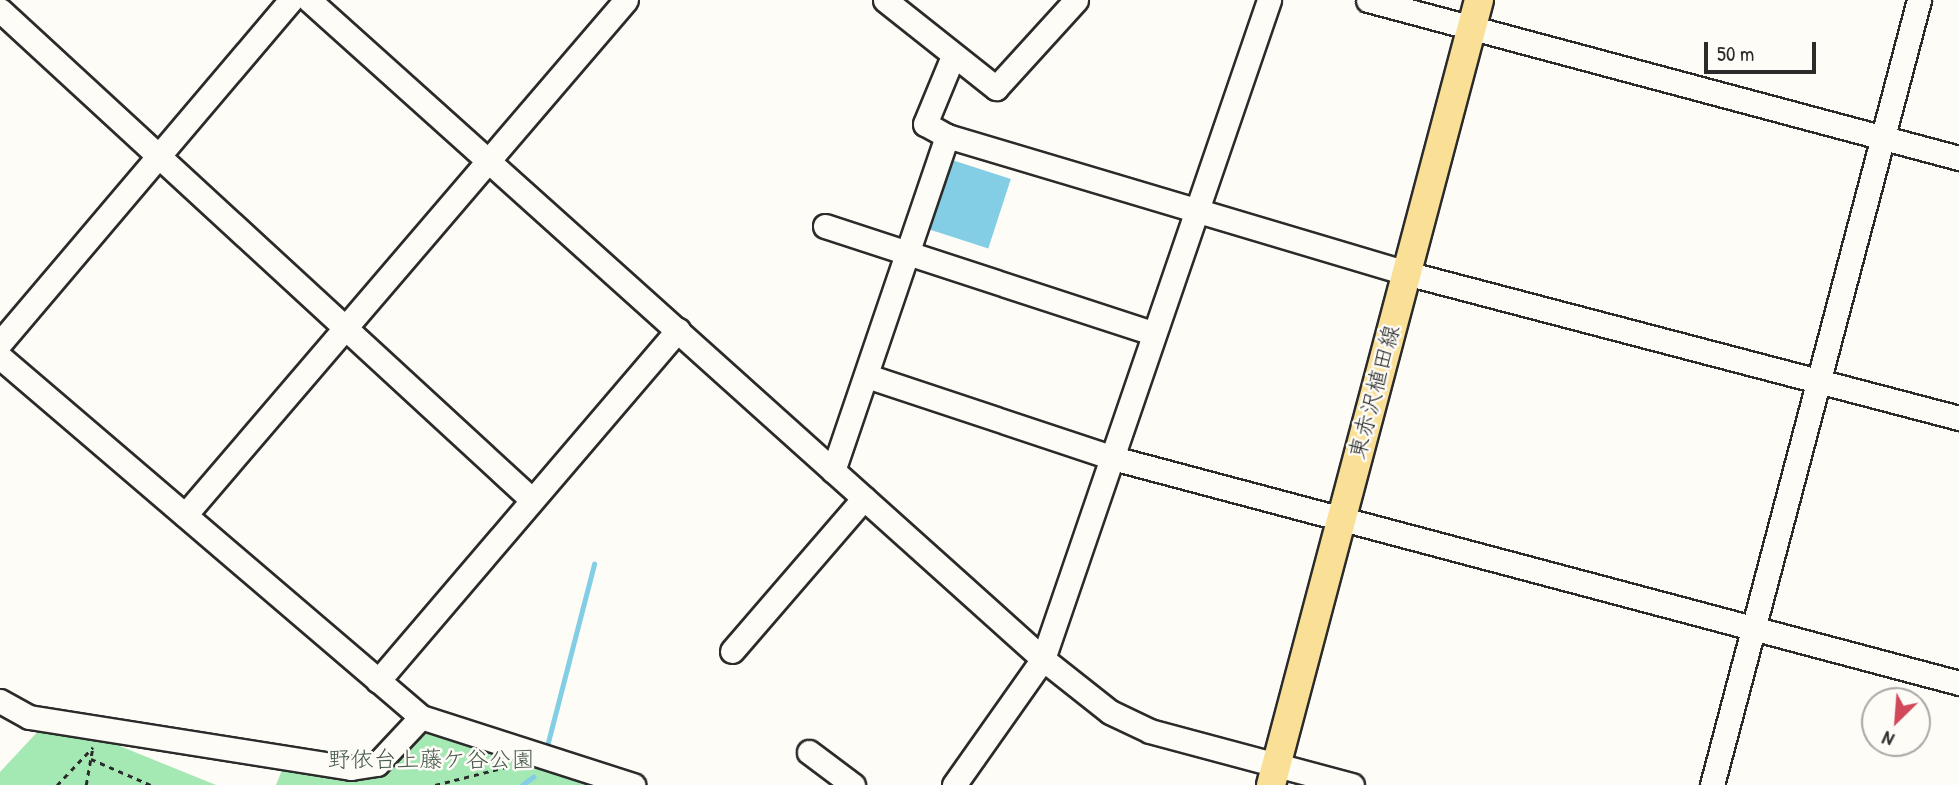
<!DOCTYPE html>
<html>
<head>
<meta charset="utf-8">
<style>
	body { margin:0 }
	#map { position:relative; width:1959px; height:785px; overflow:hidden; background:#fdfcf7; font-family:"Patrick Hand","Klee One",sans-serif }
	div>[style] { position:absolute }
	.green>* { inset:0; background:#a4e8b3 }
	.water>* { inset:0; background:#84cee5; transform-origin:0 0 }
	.stream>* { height:4.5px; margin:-2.25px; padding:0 2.25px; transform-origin:2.25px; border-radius:2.25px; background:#84cee5 }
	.path>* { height:2.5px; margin-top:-1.25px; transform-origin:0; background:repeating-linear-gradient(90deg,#2b2b2b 0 5px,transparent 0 10px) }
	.roads { filter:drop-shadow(2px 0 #2b2b2b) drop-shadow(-2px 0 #2b2b2b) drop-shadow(0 2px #2b2b2b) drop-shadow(0 -2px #2b2b2b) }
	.minor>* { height:23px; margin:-11.5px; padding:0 11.5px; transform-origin:11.5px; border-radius:11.5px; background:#fdfcf7 }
	.major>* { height:28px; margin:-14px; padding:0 14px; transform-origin:14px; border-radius:14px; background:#fadf96 }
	span { translate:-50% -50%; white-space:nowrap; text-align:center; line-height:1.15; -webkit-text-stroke:5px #fdfcf7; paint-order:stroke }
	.street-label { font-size:23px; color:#2b2b2b }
	.park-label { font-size:23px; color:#495a4d }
	.north { position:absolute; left:1861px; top:687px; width:70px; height:70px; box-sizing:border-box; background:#fdfcf7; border:2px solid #a9a8a5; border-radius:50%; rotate:205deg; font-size:19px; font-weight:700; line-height:28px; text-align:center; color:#2b2b2b }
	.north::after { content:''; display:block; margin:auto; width:24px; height:32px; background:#d1495b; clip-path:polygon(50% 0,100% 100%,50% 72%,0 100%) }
	.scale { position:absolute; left:1704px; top:42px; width:112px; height:32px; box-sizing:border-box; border:4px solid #2b2b2b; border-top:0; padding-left:9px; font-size:21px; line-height:24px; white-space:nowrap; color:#2b2b2b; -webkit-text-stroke:5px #fdfcf7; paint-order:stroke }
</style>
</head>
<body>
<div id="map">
	<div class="green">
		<div style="clip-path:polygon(42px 727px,95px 736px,216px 785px,0 785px,0 772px)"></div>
		<div style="clip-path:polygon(423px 730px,612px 785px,276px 785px,284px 765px,349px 778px,382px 774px)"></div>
	</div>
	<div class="water">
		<div style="left:949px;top:159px;width:65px;height:73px;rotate:18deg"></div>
	</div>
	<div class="stream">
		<div style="left:546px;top:750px;width:192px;rotate:-75.5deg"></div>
		<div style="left:522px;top:785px;width:14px;rotate:-36deg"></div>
	</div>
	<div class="path">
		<div style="left:91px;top:759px;width:65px;rotate:23.4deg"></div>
		<div style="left:57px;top:785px;width:52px;rotate:-46.5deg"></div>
		<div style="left:86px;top:785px;width:39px;rotate:-80deg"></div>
		<div style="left:435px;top:785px;width:77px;rotate:-14.2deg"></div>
	</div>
	<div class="roads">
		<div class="minor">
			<div style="left:309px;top:0;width:986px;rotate:41.92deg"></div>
			<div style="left:1043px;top:659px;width:85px;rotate:38.3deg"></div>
			<div style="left:1110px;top:712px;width:44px;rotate:25.4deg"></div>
			<div style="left:1150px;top:731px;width:209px;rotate:15deg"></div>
			<div style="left:885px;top:0;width:142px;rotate:38.4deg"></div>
			<div style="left:996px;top:88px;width:119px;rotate:-47.7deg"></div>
			<div style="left:1368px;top:0;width:612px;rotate:14.97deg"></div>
			<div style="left:0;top:10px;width:722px;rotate:42.64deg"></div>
			<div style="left:947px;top:136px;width:25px;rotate:-151deg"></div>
			<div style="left:925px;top:124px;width:74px;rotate:-67.6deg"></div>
			<div style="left:825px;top:226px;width:344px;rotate:18.1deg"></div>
			<div style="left:0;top:343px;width:450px;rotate:-49.7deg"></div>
			<div style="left:0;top:357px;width:554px;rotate:40.53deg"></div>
			<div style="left:421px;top:717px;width:223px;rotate:17.8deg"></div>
			<div style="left:867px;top:376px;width:259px;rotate:18.4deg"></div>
			<div style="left:1113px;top:458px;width:875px;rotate:14.89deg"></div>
			<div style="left:833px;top:471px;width:354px;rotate:-71.2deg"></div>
			<div style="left:947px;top:136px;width:479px;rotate:16.6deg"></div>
			<div style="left:1406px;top:273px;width:572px;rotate:14.69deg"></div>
			<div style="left:185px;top:515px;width:678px;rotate:-49.43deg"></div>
			<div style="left:732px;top:651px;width:202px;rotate:-49.2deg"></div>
			<div style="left:378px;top:681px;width:462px;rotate:-49.5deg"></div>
			<div style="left:0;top:701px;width:33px;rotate:29deg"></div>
			<div style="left:29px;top:717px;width:326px;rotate:9deg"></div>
			<div style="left:351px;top:768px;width:26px;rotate:-9deg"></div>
			<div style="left:377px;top:764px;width:64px;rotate:-46.9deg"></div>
			<div style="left:809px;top:752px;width:55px;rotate:36.9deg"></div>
			<div style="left:954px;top:785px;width:154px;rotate:-54.8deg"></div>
			<div style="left:1043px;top:659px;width:697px;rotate:-71.07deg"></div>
			<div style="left:1712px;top:785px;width:812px;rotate:-75.23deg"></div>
		</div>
		<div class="major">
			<div style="left:1271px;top:785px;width:812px;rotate:-75.16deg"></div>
		</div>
	</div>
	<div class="street-label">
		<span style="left:1374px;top:392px;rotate:-75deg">東赤沢植田線</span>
	</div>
	<div class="park-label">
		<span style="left:431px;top:759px">野依台上藤ケ谷公園</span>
	</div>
	<div class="north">N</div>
	<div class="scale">50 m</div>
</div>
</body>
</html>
